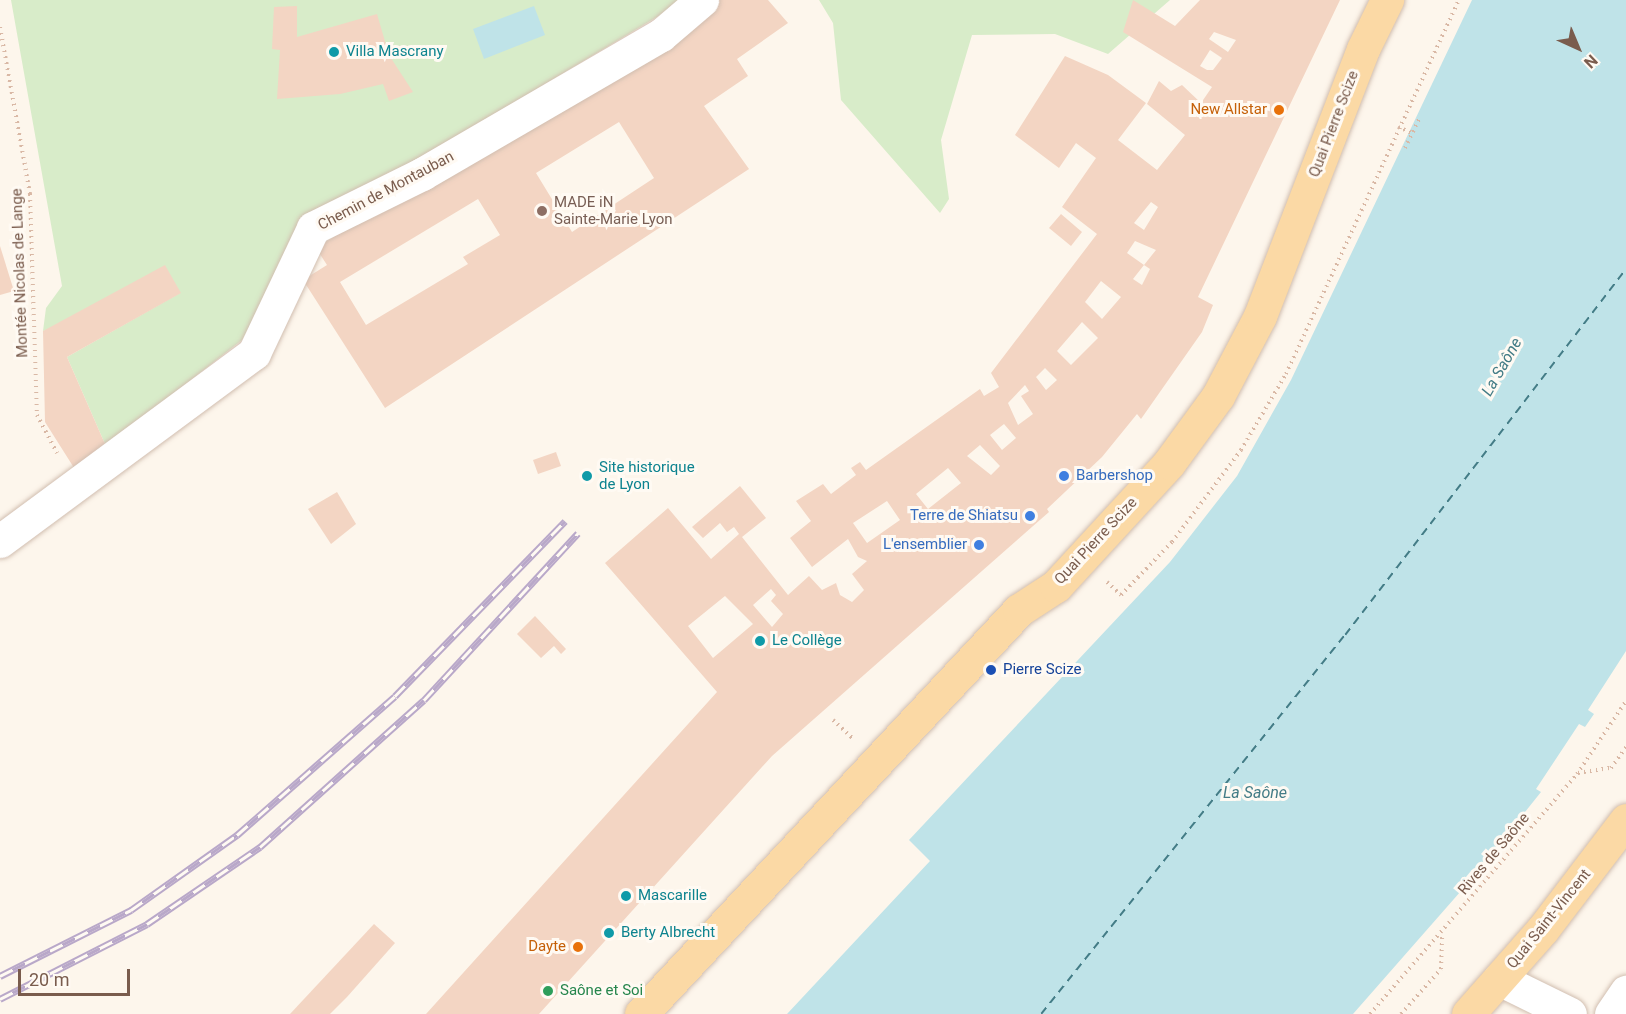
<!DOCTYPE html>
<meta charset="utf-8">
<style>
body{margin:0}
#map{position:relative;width:1626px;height:1014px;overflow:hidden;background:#fdf6ec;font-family:Roboto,sans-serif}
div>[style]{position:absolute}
.green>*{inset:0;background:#d8ecc9}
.water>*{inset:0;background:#bfe3e8}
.ferry>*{height:1.5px;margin-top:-0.75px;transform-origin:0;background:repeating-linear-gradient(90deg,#437c86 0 8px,transparent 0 14px)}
.building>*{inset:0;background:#f3d5c3}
.path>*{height:4px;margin-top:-2px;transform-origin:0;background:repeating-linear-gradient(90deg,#d9b8a5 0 1.5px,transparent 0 6px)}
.roads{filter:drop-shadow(0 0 2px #d1beb0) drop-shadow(0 0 2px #d1beb0)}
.minor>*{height:33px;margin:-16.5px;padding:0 16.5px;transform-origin:16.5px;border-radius:16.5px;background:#fff}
.major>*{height:33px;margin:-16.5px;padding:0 16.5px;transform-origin:16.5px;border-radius:16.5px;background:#fbd9a5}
.rail>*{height:7px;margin-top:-3.5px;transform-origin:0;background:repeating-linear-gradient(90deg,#fffaf3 0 14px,#b9a8c9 0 28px);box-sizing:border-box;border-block:2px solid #b9a8c9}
.dots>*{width:16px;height:16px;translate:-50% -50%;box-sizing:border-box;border:3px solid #fffaf3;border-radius:50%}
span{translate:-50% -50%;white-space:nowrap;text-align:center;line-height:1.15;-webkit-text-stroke:6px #fffaf3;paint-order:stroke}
.culture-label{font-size:15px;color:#0d838f}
.left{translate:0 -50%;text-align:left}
.food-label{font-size:15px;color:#c56008}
.right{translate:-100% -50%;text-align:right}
.street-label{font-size:15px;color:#7a5c4d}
.education-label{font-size:15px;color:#785e54}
.shop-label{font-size:15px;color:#366cbe}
.transit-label{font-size:15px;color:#164399}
.leisure-label{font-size:15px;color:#27864d}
.water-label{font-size:16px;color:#437c86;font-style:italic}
.north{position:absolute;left:1548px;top:18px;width:60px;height:60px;-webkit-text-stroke:4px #fffaf3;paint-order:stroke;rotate:136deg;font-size:16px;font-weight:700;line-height:24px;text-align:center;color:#7a5c4d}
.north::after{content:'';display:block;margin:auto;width:21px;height:27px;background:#7a5c4d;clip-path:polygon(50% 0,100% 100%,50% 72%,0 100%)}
.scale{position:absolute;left:18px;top:969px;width:112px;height:27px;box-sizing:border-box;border:3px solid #7a5c4d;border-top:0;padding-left:8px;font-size:18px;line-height:21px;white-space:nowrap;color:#7a5c4d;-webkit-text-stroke:4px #fffaf3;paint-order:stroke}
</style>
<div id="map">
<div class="green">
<div style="clip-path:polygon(11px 0,685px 0,395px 174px,316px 213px,247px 336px,137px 422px,108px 451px,67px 357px,180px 293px,43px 331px,46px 308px,62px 286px)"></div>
<div style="clip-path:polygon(819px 0,1170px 0,1108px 54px,1055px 34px,972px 35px,941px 140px,949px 199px,940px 213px,841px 100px,833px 23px)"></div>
</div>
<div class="water">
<div style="clip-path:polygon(1472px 0,1626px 0,1626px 651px,1588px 710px,1594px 714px,1585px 727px,1579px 724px,1536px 789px,1541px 792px,1468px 883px,1353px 1014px,787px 1014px,930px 861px,909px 840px,1170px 562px,1237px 476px,1291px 380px)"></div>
<div style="clip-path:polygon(534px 6px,545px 35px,484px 59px,473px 29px)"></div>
</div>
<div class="ferry">
<div style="left:1041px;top:1014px;width:486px;rotate:-51.3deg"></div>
<div style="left:1345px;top:635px;width:461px;rotate:-52.5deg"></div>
</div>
<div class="building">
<div style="clip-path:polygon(evenodd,713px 0,768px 0,788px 23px,737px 59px,748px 76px,704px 106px,749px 169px,385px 408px,303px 280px,327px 265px,316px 248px,713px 0,619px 122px,654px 178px,572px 232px,536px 173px,619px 122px,713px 0,478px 199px,500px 235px,463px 257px,468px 264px,366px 325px,340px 282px,478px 199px)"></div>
<div style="clip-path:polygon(evenodd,1133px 0,1175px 26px,1200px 0,1340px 0,1198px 297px,1213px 305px,1202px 332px,1141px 419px,1137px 414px,1102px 457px,1047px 509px,1049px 512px,772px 756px,539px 1014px,426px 1014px,717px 692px,605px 563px,668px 508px,711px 559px,739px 534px,734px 527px,727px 532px,720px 523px,703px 538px,692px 527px,740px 486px,766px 518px,742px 537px,788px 595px,809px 576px,822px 590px,836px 583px,840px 595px,852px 602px,864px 590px,852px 574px,867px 561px,858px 557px,848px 539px,812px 567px,790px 538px,811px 521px,796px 501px,823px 484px,831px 494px,856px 475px,851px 468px,860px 462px,866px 470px,980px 389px,984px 396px,999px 387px,991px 373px,1097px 234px,1062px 207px,1096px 158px,1076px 143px,1059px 168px,1015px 135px,1065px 56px,1108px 75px,1146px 103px,1118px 140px,1157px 170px,1185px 135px,1147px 104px,1159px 81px,1171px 91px,1182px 85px,1201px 103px,1212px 87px,1123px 32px,1133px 0,1214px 32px,1236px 40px,1228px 52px,1209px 39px,1214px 32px,1133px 0,1210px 50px,1222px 58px,1213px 70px,1207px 70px,1200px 66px,1210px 50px,1133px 0,1151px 202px,1158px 207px,1144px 230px,1134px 223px,1151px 202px,1133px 0,1135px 241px,1156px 250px,1144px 265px,1150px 269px,1142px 285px,1133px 279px,1144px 265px,1127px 253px,1135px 241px,1133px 0,1101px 281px,1121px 297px,1102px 319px,1085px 302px,1101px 281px,1133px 0,1082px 322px,1098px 338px,1071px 365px,1057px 351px,1082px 322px,1133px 0,1045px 368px,1057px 380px,1046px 390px,1036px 377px,1045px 368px,1133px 0,1025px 385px,1029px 391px,1021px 396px,1033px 414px,1018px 425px,1008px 403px,1025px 385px,1133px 0,1004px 424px,1016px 438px,1002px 450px,990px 435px,1004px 424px,1133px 0,980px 445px,1000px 466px,991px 475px,967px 456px,980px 445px,1133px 0,948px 468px,961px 483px,928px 509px,916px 494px,948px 468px,1133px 0,887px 501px,900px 520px,867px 543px,853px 523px,887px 501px,1133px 0,771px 589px,776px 595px,771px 601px,783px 614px,772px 627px,753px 605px,771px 589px,1133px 0,725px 596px,753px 624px,713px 658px,688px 626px,725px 596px)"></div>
<div style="clip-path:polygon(297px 6px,297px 37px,377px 14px,389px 55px,413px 92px,389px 101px,383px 84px,340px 94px,277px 99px,280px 50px,272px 49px,274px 7px)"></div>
<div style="clip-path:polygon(1061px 214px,1082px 232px,1071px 246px,1049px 228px)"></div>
<div style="clip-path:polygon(0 246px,14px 291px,0 295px)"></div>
<div style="clip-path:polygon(165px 265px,181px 293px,67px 357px,108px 451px,76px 471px,45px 422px,43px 331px)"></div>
<div style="clip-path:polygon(556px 452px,561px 466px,538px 474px,533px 460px)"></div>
<div style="clip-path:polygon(337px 492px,356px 524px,331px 544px,308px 509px)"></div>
<div style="clip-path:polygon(535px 616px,566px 649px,561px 654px,554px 646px,541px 658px,517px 634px)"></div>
<div style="clip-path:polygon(374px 924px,395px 943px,347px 997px,330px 1014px,290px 1014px)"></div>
</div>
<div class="path">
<div style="left:0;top:27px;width:170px;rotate:79.8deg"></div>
<div style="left:30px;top:194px;width:221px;rotate:88.2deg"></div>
<div style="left:37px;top:415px;width:43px;rotate:62.2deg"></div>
<div style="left:1398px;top:127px;width:15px;rotate:23deg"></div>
<div style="left:1405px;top:148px;width:32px;rotate:-64deg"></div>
<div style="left:1107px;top:582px;width:19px;rotate:43deg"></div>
<div style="left:1121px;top:595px;width:74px;rotate:-46.1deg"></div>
<div style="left:1172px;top:542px;width:115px;rotate:-53.1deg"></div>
<div style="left:1241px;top:450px;width:88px;rotate:-59.4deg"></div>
<div style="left:1286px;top:374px;width:412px;rotate:-65.2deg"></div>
<div style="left:833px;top:720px;width:26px;rotate:43deg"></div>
<div style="left:1578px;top:773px;width:33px;rotate:-9deg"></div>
<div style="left:1611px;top:768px;width:26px;rotate:-54deg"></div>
<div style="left:1370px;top:1014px;width:317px;rotate:-49.2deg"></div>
<div style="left:1577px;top:774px;width:88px;rotate:-56.1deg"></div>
<div style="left:1401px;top:1014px;width:60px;rotate:-48.4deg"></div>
<div style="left:1441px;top:969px;width:34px;rotate:-88deg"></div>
</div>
<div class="roads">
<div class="minor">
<div style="left:0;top:541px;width:316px;rotate:-36.5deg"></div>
<div style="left:254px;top:353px;width:138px;rotate:-64.7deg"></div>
<div style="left:313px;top:228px;width:122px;rotate:-26.4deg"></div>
<div style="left:422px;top:174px;width:276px;rotate:-30.2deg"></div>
<div style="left:661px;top:35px;width:54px;rotate:-40.5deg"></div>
<div style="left:1499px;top:979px;width:79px;rotate:26.2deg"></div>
<div style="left:1611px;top:1014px;width:27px;rotate:-56deg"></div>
</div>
<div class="major">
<div style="left:641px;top:1014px;width:553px;rotate:-46.9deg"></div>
<div style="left:1019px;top:610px;width:44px;rotate:-33deg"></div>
<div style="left:1056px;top:586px;width:167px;rotate:-47.4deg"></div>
<div style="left:1169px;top:463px;width:83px;rotate:-53.8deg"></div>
<div style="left:1218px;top:396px;width:90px;rotate:-62.3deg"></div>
<div style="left:1260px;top:316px;width:286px;rotate:-68.9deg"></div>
<div style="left:1363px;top:49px;width:55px;rotate:-63.9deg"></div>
<div style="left:1468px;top:1014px;width:113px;rotate:-48.6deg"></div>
<div style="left:1543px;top:929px;width:137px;rotate:-52.7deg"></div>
</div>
</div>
<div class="rail">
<div style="left:0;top:976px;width:147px;rotate:-26.7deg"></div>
<div style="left:131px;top:910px;width:130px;rotate:-35.3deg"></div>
<div style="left:237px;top:835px;width:210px;rotate:-41.3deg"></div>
<div style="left:395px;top:696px;width:244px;rotate:-45.8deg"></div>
<div style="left:0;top:999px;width:165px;rotate:-27deg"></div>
<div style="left:147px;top:924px;width:137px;rotate:-34.3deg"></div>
<div style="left:260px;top:847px;width:220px;rotate:-41.9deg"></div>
<div style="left:424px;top:700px;width:227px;rotate:-47.3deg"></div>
</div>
<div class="dots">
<div style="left:334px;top:52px;background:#0f9aa8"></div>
<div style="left:1279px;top:110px;background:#e8710a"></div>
<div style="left:542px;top:211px;background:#8d6e63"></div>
<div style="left:587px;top:476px;background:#0f9aa8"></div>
<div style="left:1064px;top:476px;background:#3f7fe0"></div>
<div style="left:1030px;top:516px;background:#3f7fe0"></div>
<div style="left:979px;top:545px;background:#3f7fe0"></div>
<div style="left:760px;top:641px;background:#0f9aa8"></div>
<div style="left:991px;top:670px;background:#1a4fb4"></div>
<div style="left:626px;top:896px;background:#0f9aa8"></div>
<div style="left:609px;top:933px;background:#0f9aa8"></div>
<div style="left:578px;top:947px;background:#e8710a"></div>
<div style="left:548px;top:991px;background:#2e9e5b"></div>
</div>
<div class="culture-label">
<span class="left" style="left:346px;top:52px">Villa Mascrany</span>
<span class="left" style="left:599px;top:476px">Site historique<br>de Lyon</span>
<span class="left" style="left:772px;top:641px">Le Collège</span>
<span class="left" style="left:638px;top:896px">Mascarille</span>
<span class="left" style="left:621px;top:933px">Berty Albrecht</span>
</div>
<div class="food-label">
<span class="right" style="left:1267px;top:110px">New Allstar</span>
<span class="right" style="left:566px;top:947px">Dayte</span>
</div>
<div class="street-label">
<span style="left:1334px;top:124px;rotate:-69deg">Quai Pierre Scize</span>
<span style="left:386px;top:191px;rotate:-28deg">Chemin de Montauban</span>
<span style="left:20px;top:273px;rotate:-92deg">Montée Nicolas de Lange</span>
<span style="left:1096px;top:541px;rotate:-47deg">Quai Pierre Scize</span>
<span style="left:1494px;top:854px;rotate:-50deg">Rives de Saône</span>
<span style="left:1549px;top:919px;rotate:-51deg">Quai Saint-Vincent</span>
</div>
<div class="education-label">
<span class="left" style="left:554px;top:211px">MADE iN<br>Sainte-Marie Lyon</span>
</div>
<div class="shop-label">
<span class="left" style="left:1076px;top:476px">Barbershop</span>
<span class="right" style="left:1018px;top:516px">Terre de Shiatsu</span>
<span class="right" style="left:967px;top:545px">L'ensemblier</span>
</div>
<div class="transit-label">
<span class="left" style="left:1003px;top:670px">Pierre Scize</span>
</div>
<div class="leisure-label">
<span class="left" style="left:560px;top:991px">Saône et Soi</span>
</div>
<div class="water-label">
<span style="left:1502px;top:367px;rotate:-60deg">La Saône</span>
<span style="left:1255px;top:793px">La Saône</span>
</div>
<div class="north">N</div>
<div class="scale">20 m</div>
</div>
